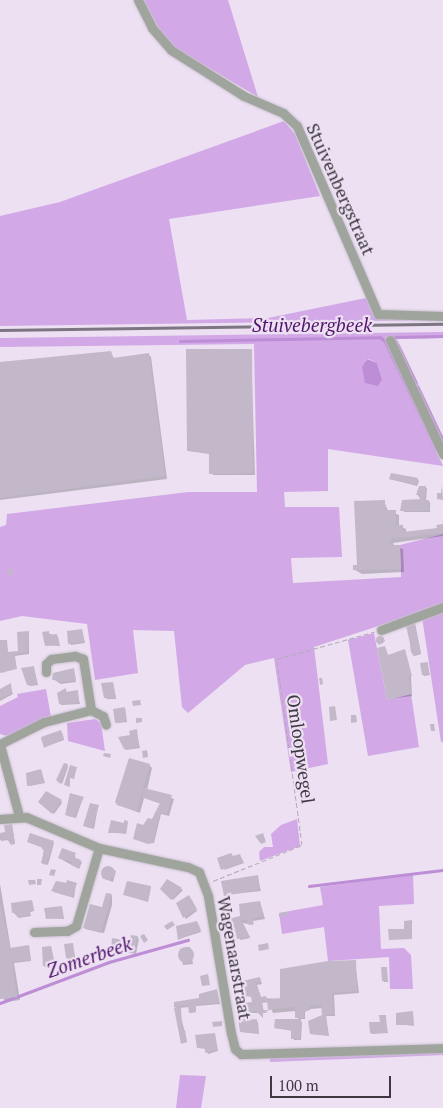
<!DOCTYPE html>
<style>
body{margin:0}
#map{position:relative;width:443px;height:1108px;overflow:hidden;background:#ece0f2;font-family:"PT Serif",serif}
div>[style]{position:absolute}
.green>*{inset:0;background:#d2a8e7}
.water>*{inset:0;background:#bd8dd6}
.shadow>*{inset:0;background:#0003}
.stream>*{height:2.5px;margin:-1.25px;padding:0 1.25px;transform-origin:1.25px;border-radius:1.25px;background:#bd8dd6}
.building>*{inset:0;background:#c3b8c9}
.round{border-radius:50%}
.path>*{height:1px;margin-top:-0.5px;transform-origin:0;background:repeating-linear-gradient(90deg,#b3aab8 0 5px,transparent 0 7.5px)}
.roads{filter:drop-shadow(0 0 1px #c9bfcf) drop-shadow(0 0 1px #c9bfcf)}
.minor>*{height:9px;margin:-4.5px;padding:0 4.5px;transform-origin:4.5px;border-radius:4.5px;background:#9fa59d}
.rail>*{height:2.5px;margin:-1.25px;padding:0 1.25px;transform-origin:1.25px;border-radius:1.25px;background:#7d7682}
span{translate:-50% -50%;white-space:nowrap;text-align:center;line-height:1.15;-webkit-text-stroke:4.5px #ece0f2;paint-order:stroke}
.street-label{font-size:18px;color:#3e3941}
.water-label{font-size:19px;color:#53166d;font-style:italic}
.scale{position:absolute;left:270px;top:1076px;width:121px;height:22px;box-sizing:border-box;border:2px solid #3e3941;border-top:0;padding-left:6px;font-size:15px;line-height:18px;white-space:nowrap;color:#3e3941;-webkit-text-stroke:4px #ece0f2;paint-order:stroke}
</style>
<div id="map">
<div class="green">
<div style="clip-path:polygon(143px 0,228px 0,258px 97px,175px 48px,160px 31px)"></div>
<div style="clip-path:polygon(284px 121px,295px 134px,320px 196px,169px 219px,187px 320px,268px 318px,366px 298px,376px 317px,443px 320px,0 326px,0 216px,60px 202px)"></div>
<div style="clip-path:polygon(evenodd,443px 332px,443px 338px,397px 339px,443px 437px,443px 446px,386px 339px,443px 466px,328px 449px,328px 491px,284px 492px,285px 507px,339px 507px,342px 557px,291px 558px,293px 583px,401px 577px,400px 545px,443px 534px,443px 605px,314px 647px,328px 764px,291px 772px,274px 658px,245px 665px,188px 713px,182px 707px,174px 631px,133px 630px,138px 673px,95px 680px,87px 624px,22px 616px,0 621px,0 527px,6px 525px,7px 514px,188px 492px,257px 492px,254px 344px,0 347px,0 338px,443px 332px,369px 359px,377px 363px,382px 379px,365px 360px,369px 359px)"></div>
<div style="clip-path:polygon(443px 609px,443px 742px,441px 742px,422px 617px)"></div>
<div style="clip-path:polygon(374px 633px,387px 700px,411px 694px,419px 747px,368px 756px,348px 640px)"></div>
<div style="clip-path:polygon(46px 689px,51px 717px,7px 736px,0 734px,0 706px,18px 697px,17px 694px)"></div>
<div style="clip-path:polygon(95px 719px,101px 723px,105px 751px,68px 741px,67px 723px)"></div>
<div style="clip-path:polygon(297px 819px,300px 846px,260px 861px,259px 852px,264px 847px,273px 847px,271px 834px,281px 825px)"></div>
<div style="clip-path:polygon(413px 875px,414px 904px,379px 906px,381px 949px,404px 948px,411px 955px,413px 989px,390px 989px,389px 957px,328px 961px,324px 927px,282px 934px,279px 913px,323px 905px,320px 887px)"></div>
<div style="clip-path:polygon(443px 1051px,443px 1055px,270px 1062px,270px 1058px)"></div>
<div style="clip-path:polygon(180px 1075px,206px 1076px,201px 1108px,176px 1108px)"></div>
</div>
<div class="water">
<div style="clip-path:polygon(367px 359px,377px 363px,382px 379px,378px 386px,365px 383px,362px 367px)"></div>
</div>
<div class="shadow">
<div style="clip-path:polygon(251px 350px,255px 475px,213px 475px,210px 454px,188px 451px)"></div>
<div style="clip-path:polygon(111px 352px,114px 359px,148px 354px,151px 357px,167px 479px,0 500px,0 365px)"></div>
<div style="clip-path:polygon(390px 479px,417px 479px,419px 481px,417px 486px)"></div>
<div style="clip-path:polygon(420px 487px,427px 488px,426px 501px,430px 502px,430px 512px,403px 512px,421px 500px,417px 494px)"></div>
<div style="clip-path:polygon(384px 501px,388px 511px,399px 515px,399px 526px,406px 529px,406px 533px,438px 529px,443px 525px,443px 536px,393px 543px,394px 546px,403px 549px,404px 572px,362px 574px,355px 570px,358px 568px)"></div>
<div style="clip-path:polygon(415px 625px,421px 654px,415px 656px,411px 652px,408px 626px)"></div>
<div style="clip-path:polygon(82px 630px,85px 643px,71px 645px,70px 644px)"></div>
<div style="clip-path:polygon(29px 632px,29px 654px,15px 656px,16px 665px,3px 673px,0 655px,6px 641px,8px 653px,19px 652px)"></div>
<div style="clip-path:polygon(48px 633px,58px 637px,60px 646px,46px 645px)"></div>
<div style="clip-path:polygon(383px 637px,385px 641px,379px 645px,377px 639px)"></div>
<div style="clip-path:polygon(385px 648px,388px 656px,411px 676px,412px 696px,388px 699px)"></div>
<div style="clip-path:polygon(427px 663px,430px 675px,424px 676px,423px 674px)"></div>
<div style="clip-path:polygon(34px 668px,38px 685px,30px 686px,28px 684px)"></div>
<div style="clip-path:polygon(73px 669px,76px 682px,61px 684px,53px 679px)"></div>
<div style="clip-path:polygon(113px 683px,116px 699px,107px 699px,105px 697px)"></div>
<div style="clip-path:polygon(10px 685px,13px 694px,0 701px,0 690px)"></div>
<div style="clip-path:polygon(66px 690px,67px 693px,77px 691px,80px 704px,61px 705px,58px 693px)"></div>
<div style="clip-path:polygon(125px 708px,127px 722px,117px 723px,116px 722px)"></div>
<div style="clip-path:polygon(136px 731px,140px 748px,126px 750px,125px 748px)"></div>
<div style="clip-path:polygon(62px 733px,64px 740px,45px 747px,41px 739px)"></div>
<div style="clip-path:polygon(67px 765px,68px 767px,62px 784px,57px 780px)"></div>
<div style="clip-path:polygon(149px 765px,152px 768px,147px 790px,174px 799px,169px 816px,161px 814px,154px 843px,134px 839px,144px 826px,153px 821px,155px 812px,158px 813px,161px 804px,144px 798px,140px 813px,118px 805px)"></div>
<div style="clip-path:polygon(41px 770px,45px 783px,30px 786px,28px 785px)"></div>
<div style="clip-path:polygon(83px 798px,76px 818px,68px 816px,66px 814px)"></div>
<div style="clip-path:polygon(40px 801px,61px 801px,62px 803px,54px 814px)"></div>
<div style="clip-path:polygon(98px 807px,94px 829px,86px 827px,85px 826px)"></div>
<div style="clip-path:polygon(128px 822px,126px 834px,109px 832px,125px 825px)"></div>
<div style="clip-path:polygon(12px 825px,15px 844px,9px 840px,1px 841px,0 834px,6px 833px)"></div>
<div style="clip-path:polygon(28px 842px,54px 843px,48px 865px,42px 863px,44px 848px)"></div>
<div style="clip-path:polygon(75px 854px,75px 859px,82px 862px,79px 869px,59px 858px)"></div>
<div style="clip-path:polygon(233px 857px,241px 857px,244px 863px,224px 870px)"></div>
<div style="clip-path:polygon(105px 867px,116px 871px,113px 882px,102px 878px)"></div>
<div style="clip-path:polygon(257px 876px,261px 891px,225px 895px)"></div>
<div style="clip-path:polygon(167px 881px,183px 890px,173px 900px,162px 889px)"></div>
<div style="clip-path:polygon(57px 882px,76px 884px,74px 898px,54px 892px)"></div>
<div style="clip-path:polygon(0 884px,11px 950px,28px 946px,31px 961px,14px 963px,20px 1000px,5px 1002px,0 991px)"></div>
<div style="clip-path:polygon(151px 887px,148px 902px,125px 895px)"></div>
<div style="clip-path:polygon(107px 894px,112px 896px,112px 905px,104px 933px,85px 929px,103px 909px)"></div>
<div style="clip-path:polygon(190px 898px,197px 911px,186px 919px,178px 904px)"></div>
<div style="clip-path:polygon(32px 901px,34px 911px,30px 912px,31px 916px,19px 918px,13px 912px)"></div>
<div style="clip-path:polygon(260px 902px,265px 919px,252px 921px,253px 925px,243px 923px,250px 938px,240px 940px,237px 931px,223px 931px,221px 918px,242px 920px,240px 905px)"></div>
<div style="clip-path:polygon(61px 907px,64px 919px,47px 918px)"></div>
<div style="clip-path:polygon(411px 922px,412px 939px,390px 939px,405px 930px)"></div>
<div style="clip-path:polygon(198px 924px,201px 932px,179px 939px)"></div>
<div style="clip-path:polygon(137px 937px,139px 939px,136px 954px,113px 950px)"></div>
<div style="clip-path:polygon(72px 944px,75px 958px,68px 959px,67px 958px)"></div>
<div style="clip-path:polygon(51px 947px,55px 966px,45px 967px,44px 966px)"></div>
<div style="clip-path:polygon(190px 947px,193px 964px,183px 965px,180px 949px)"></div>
<div style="clip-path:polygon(355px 961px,359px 993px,334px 995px,335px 1016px,326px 1016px,329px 1036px,311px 1034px,323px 1016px,322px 1008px,311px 1009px,305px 1012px,305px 1019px,299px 1019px,302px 1022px,301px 1040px,294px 1040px,293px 1031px,275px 1028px,299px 1021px,296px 1011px,273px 1013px,268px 1002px,262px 1003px,264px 1012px,269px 1013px,246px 1013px,247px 1021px,258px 1022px,259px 1034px,241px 1032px,237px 1006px,253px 1003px,252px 997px,245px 996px,243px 982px,260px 979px,262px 984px,257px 985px,261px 998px,282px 999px)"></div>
<div style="clip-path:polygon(387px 968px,388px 982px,384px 982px,383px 980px)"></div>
<div style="clip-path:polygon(217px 990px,220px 1004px,196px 1006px,196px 1012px,190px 1013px,189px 1007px,179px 1008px,187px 1042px,182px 1043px,175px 1006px,201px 1000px)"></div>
<div style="clip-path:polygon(413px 1012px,414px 1026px,398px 1024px)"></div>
<div style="clip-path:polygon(385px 1016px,388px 1033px,372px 1034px,371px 1033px)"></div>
<div style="clip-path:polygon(215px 1034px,218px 1051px,208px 1054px,206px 1049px,198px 1048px)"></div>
</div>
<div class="stream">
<div style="left:393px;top:337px;width:50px;rotate:-1.1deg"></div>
<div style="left:180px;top:341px;width:200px;rotate:-1.1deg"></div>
<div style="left:380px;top:337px;width:6px;rotate:39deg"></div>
<div style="left:385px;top:341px;width:119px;rotate:64.5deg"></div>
<div style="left:398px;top:345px;width:41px;rotate:64.1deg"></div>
<div style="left:418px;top:387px;width:59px;rotate:64.7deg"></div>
<div style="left:309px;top:886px;width:135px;rotate:-6.8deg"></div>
<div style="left:0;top:1003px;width:116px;rotate:-20.6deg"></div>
<div style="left:109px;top:962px;width:82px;rotate:-15.6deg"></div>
</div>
<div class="building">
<div style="clip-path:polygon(186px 349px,252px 349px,253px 473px,209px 474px,209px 452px,187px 451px)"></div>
<div style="clip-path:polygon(111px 351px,113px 358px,149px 353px,165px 476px,0 498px,0 362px)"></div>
<div style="clip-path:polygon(391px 473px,418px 478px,416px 485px,389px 479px)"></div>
<div style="clip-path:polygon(419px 486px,426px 486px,425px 500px,429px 500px,429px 511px,400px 511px,402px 500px,420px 499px,420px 495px,416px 495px)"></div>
<div style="clip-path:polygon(442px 486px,443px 500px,437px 499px,437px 493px,441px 493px)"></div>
<div style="clip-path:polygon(385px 500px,385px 510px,396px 510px,396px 525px,403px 525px,403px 532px,437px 528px,436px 525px,443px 524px,443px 533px,390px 539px,391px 545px,400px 545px,401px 569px,353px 570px,353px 565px,357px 565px,354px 501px)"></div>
<div style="clip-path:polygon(12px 568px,13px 574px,8px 576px,7px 570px)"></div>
<div style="clip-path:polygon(415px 623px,421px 653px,413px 656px,406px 626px)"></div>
<div style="clip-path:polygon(82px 629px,84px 642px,68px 644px,67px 631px)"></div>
<div style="clip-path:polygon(29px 631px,28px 652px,14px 654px,17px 669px,0 673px,0 640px,7px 640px,8px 652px,18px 651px,17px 632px)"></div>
<div style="clip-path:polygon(49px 631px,49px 635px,57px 634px,59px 645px,45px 646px,42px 632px)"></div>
<div class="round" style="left:376px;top:636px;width:8px;height:8px"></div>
<div style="clip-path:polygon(385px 646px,388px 655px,405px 649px,412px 676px,408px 676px,411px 694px,387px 700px,377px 648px)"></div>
<div style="clip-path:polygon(428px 662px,429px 674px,422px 675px,420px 663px)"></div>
<div style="clip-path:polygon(34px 666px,37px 684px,27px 685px,21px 668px)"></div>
<div style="clip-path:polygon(74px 668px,76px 680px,58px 683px,58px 680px,52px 680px,53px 673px)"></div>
<div style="clip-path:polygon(319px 678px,322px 678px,323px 684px,320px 685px)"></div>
<div style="clip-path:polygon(113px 682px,116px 698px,104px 698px,101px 683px)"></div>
<div style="clip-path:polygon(11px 683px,12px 692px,0 699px,0 689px)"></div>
<div style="clip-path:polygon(66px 688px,66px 692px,78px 690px,79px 703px,59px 704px,57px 693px)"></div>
<div style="clip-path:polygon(140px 700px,141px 705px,133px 706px,132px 701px)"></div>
<div style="clip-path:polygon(335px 706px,337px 720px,330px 721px,329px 707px)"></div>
<div style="clip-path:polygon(125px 707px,126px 721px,115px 723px,113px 709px)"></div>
<div style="clip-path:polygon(351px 715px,356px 715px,357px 722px,351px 723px)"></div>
<div style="clip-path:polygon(136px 718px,142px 718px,142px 722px,136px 723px)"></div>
<div style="clip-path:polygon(430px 724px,434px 724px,435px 731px,431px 731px)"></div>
<div style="clip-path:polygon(137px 729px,139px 747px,124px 749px,118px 737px,130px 735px,129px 731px)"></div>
<div style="clip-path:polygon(61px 730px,64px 738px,44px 748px,41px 737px)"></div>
<div style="clip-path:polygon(147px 750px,148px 757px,143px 758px,142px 751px)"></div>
<div style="clip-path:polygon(104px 753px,111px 754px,110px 758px,103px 756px)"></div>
<div style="clip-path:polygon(129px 758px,150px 764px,137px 811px,117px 805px,115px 802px)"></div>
<div style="clip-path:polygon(64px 763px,68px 764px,60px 784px,56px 780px)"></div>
<div style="clip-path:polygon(70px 765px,77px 767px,74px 779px,70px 778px,70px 787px,64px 785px)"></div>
<div style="clip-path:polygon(41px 769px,44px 782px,27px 786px,26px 773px)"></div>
<div style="clip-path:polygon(144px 788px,172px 795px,167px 814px,160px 813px,153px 843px,148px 844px,133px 839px,137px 823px,143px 825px,148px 818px,152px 819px,160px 803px,142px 797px)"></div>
<div style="clip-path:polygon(46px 791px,62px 800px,52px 814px,38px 802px)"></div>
<div style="clip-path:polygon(70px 793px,84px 797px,74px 817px,65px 815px)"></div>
<div style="clip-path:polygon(90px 803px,99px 805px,92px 828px,83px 826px)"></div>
<div style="clip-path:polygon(111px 820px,124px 823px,124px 820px,128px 821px,125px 833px,108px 833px)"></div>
<div style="clip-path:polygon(12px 824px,15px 844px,11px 845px,7px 839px,0 840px,0 833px,5px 832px,4px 825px)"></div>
<div style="clip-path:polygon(30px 833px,54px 841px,46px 865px,41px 863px,44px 851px,41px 847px,27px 842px)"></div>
<div style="clip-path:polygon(263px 833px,266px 842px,261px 844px,255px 836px)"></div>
<div style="clip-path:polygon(62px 848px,76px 853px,74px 857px,81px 860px,78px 868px,71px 865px,72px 862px,58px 858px)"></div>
<div style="clip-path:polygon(231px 853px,233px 856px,240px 854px,243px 862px,221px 870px,217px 858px)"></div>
<div class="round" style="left:101px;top:866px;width:14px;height:14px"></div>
<div style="clip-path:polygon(51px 869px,56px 870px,54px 876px,49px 875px)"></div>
<div style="clip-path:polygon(258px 875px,260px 889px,224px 896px,221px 881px)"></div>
<div style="clip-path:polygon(37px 879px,42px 879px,41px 885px,37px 885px)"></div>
<div style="clip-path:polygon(167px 879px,182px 888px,171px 900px,160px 889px)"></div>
<div style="clip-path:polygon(28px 880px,35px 880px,36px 884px,29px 885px)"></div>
<div style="clip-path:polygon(67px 880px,77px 883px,72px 897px,51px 891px,56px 881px,66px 883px)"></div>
<div style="clip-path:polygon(127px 881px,151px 886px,147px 901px,123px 895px)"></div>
<div style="clip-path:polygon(106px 893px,112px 894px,101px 933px,83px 928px,90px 904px,102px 907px)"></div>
<div style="clip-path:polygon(189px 895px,197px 909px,183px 918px,176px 903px)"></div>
<div style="clip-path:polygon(32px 900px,34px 910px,29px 910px,30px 915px,17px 917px,16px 912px,12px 913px,11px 903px)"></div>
<div style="clip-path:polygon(260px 901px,263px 916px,252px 918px,254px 924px,249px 925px,247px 919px,241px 920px,250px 937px,237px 939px,235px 930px,222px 931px,220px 917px,231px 914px,232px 918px,240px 916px,239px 904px)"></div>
<div style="clip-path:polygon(0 903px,10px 948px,29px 945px,31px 960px,12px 962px,17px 997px,0 999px)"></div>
<div style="clip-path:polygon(62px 906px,64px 918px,46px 919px,44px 908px)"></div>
<div style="clip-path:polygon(288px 912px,288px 915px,279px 917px,279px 913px)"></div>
<div style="clip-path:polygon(412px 920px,412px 939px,389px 940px,388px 929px,404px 929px,404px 921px)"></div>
<div style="clip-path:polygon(172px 921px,175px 925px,167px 930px,164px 926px)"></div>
<div style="clip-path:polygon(197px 921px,201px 930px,178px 940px,176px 926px)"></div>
<div style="clip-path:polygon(144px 934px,148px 940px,144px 943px,140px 936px)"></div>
<div style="clip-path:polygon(131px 935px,138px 936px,134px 953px,111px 951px,112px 938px,130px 941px)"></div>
<div style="clip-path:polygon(73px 943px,75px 957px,66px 958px,64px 944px)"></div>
<div style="clip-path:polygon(268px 943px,269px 949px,259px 951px,258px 945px)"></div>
<div style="clip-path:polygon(51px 946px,55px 965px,43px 966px,42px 947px)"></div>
<div class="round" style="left:178px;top:947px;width:16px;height:16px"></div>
<div style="clip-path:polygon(356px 960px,357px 991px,332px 993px,334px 1015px,326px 1015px,328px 1035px,310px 1034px,308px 1021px,322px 1015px,321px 1005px,310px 1006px,310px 1010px,304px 1011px,304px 1018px,295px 1018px,295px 1007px,268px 1010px,267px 1001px,262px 1002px,263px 1010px,269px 1010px,263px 1013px,263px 1018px,256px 1011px,246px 1012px,246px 1020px,257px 1019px,258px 1033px,240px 1032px,236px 1004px,252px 1002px,251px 996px,244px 996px,242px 981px,260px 977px,261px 982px,256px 983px,261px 997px,266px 996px,267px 1000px,280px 998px,280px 969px,328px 961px)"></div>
<div style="clip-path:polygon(67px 964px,67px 971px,62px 972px,61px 965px)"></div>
<div style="clip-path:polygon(381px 967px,387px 967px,387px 981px,382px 981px)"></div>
<div style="clip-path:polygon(57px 971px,60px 975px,56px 979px,53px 976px)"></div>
<div style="clip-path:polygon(208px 974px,210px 985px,202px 986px,200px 976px)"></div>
<div style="clip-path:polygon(217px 989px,219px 1003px,196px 1004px,196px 1012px,189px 1013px,188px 1005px,174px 1007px,174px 1002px,199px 998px,199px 994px)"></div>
<div style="clip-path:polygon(181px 1007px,182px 1030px,185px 1030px,187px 1042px,181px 1044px,174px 1008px)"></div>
<div style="clip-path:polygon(413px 1011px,413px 1025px,396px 1025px,396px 1013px)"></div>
<div style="clip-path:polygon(379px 1015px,386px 1015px,387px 1033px,370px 1033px,369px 1022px,380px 1022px)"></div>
<div style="clip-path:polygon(275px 1019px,301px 1019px,300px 1039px,291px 1039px,291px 1030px,274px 1028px)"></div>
<div style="clip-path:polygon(222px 1021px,222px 1026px,213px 1027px,212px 1022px)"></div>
<div style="clip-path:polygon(215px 1033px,217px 1050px,205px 1053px,205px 1048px,197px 1048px,195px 1035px)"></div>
</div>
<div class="path">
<div style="left:213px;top:881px;width:96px;rotate:-22deg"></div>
<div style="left:302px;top:845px;width:188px;rotate:-97.7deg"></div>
<div style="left:277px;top:659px;width:101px;rotate:-15.6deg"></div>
</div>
<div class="roads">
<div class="minor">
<div style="left:138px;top:0;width:31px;rotate:63deg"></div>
<div style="left:152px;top:28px;width:29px;rotate:49deg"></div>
<div style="left:171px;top:50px;width:86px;rotate:32.2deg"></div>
<div style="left:244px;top:96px;width:43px;rotate:23.6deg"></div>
<div style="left:283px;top:113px;width:19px;rotate:43deg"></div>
<div style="left:297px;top:126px;width:205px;rotate:66.7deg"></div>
<div style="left:378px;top:314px;width:65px;rotate:1.8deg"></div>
<div style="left:390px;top:340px;width:126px;rotate:65.1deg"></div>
<div style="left:381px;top:630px;width:66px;rotate:-20.4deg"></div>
<div style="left:91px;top:710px;width:13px;rotate:27deg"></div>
<div style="left:103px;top:716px;width:9px;rotate:72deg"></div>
<div style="left:0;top:744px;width:49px;rotate:-26.6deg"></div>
<div style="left:44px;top:722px;width:49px;rotate:-14.3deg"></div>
<div style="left:91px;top:710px;width:52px;rotate:-98.9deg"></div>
<div style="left:83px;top:659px;width:9px;rotate:-159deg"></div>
<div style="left:75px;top:656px;width:24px;rotate:173deg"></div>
<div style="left:51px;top:659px;width:7px;rotate:135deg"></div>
<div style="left:46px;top:664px;width:8px;rotate:90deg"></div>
<div style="left:0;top:745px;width:73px;rotate:75deg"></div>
<div style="left:0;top:819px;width:26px;rotate:-4deg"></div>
<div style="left:26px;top:817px;width:79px;rotate:23deg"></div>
<div style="left:99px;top:848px;width:91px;rotate:12.1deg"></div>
<div style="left:188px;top:867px;width:12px;rotate:24deg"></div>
<div style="left:199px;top:872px;width:26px;rotate:69deg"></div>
<div style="left:208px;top:896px;width:139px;rotate:80.5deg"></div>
<div style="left:231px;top:1033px;width:16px;rotate:76deg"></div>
<div style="left:235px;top:1049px;width:8px;rotate:40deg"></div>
<div style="left:241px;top:1054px;width:202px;rotate:-1.7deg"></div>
<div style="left:34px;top:932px;width:33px;rotate:-2deg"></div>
<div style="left:67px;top:931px;width:10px;rotate:-29deg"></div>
<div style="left:76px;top:926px;width:81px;rotate:-73.6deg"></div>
</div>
</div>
<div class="rail">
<div style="left:0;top:330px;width:443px;rotate:-0.8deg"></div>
</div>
<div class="street-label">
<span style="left:341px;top:189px;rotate:66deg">Stuivenbergstraat</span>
<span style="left:301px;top:749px;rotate:82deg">Omloopwegel</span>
<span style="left:235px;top:958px;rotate:80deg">Wagenaarstraat</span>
</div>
<div class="water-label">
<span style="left:312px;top:325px">Stuivebergbeek</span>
<span style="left:89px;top:957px;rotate:-19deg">Zomerbeek</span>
</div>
<div class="scale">100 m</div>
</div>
